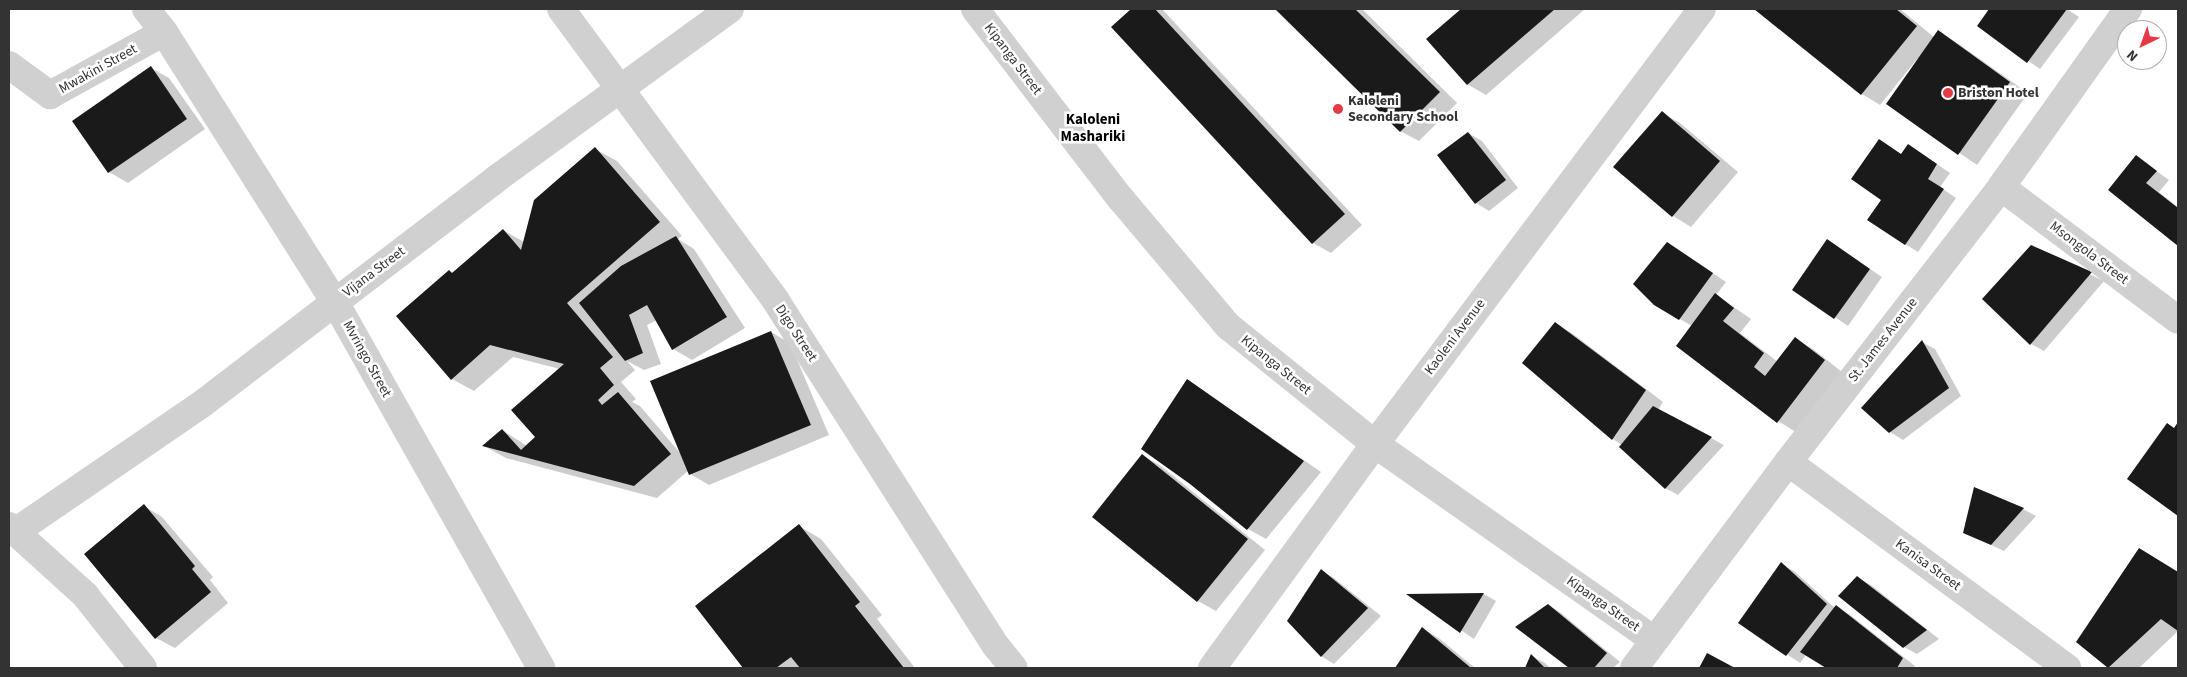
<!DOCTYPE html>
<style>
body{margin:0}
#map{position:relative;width:2187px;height:677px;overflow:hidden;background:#fff;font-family:"Source Sans 3",sans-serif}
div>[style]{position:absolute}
.shadow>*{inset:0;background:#0003}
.building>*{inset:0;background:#1a1a1a}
.street>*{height:28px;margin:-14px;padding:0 14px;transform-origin:14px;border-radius:14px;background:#d0d0d0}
.dots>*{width:14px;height:14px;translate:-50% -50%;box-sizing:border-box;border:2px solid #fff;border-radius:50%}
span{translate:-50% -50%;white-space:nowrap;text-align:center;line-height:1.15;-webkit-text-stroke:5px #fff;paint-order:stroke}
.street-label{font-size:14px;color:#333}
.poi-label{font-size:14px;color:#333;font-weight:700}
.left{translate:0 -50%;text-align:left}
.neighbourhood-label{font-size:15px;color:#000;font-weight:700}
.frame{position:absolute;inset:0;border:10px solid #333;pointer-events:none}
.north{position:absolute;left:2117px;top:20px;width:50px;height:50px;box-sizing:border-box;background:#fff;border:1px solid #adadad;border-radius:50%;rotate:222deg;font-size:14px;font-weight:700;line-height:20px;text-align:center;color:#333}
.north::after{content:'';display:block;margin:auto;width:18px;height:22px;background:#e63946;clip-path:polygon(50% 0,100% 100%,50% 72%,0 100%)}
</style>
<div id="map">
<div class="shadow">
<div style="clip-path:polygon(1133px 9px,1162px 9px,1362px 225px,1331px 253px,1313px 243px,1113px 27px)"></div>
<div style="clip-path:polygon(1277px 9px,1362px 9px,1457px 103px,1419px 141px,1400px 131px)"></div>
<div style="clip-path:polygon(1463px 9px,1585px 9px,1486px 95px,1467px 84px,1428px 40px)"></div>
<div style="clip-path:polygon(1757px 9px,1900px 9px,1935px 38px,1939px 32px,1957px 43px,2028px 93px,1977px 165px,1888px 104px,1919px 60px,1917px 59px,1880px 105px,1862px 94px)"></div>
<div style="clip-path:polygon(1991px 9px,2067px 9px,2079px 17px,2040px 69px,1978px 26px)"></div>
<div style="clip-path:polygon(151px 68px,169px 78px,205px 129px,128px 183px,109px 172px)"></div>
<div style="clip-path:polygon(1662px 113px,1680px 123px,1738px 172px,1691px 227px,1673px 216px,1615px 167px)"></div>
<div style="clip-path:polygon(1468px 133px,1482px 141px,1518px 188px,1489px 211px,1476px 203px)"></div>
<div style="clip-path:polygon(1909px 145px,1950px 173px,1940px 187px,1956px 198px,1918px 252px,1905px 244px,1882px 200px)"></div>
<div style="clip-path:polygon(595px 149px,617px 161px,682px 236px,678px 239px,694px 249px,745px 328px,692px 360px,673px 349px,657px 320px,647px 325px,661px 364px,644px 370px,627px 361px,635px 370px,621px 382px,636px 399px,632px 402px,640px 406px,681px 454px,771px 332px,790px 343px,829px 435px,709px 485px,690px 474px,689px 470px,657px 498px,506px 458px,484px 446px,502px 430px,527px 446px,537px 438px,560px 369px,513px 357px,474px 391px,452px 379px,449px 271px,453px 273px,503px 230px,524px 242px)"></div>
<div style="clip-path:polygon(2137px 157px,2169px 180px,2159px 192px,2178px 207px,2178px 244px,2110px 190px)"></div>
<div style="clip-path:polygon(1828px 241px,1882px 277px,1848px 326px,1793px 289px)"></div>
<div style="clip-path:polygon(2031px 247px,2104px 281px,2044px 351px,2031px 344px)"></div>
<div style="clip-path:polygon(1680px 251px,1726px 282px,1716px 295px,1751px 319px,1740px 333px,1778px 362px,1795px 339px,1813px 349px,1842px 372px,1796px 432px,1778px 421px,1677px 345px,1692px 326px,1654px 304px)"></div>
<div style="clip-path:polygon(1555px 323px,1573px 334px,1663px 402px,1658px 410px,1724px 445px,1678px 495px,1665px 488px,1622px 445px,1613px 439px,1524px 363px)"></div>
<div style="clip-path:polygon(1922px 342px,1935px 349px,1961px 396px,1903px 440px,1890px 432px)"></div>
<div style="clip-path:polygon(1188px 380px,1321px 472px,1266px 539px,1248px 529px,1191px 483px)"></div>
<div style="clip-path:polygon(2178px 425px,2178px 515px,2128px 479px)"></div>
<div style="clip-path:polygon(1142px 455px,1161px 466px,1265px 550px,1216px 611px,1198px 601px)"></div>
<div style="clip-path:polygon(144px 506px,162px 517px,213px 577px,210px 580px,228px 603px,175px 648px,156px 638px)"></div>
<div style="clip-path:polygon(2023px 509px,2036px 516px,2004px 551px,1964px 532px)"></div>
<div style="clip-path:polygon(799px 526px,821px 539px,882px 615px,877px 619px,915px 668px,744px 668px,696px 606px)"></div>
<div style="clip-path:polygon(2158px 560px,2178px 572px,2178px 631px,2139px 668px,2110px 668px,2077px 642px)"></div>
<div style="clip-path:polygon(1781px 564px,1794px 571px,1835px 608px,1849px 614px,1915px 666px,1914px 668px,1828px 668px,1806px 655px,1800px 663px,1740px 623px)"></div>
<div style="clip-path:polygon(1321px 571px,1334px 578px,1381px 616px,1334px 664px,1321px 656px)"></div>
<div style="clip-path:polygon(1858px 578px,1871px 585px,1939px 639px,1917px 654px,1904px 647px)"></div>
<div style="clip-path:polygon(1484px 594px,1496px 601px,1474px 639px,1409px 595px)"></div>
<div style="clip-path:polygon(1548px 605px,1561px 613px,1620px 662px,1613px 668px,1572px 668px,1517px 627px)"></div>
<div style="clip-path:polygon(1422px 628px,1440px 639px,1475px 668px,1396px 668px)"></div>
<div style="clip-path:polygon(1532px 656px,1545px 663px,1550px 668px,1527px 668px)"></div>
</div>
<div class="building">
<div style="clip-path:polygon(1131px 9px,1155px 9px,1345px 214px,1312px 244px,1111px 27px)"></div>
<div style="clip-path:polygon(1275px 9px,1355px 9px,1440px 92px,1400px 132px)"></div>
<div style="clip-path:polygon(1461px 9px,1555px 9px,1467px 85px,1426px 39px)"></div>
<div style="clip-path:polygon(1754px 9px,1896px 9px,1917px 26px,1861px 95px)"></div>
<div style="clip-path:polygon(1989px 9px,2067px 9px,2027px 63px,1977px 26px)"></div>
<div style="clip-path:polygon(1938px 30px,2010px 82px,1958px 155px,1886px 104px)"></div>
<div style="clip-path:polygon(151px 66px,187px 119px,108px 173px,72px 121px)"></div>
<div style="clip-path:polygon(1662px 111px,1720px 161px,1672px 217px,1613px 167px)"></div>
<div style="clip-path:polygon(1468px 132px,1506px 180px,1475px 204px,1437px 155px)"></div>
<div style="clip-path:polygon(1879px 139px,1901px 154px,1908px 144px,1937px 164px,1928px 179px,1944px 189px,1905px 245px,1867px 220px,1881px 200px,1851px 179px)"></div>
<div style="clip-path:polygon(595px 147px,660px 222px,567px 303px,613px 357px,600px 368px,614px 385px,598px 400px,602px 405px,618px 392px,671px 454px,634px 486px,482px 446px,502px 429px,521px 450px,535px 437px,511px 410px,564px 364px,490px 345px,451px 380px,396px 316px,449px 270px,452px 273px,503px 229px,521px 250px,534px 200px)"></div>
<div style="clip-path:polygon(2136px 155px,2157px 171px,2146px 183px,2178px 208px,2178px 246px,2108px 190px)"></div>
<div style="clip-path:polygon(676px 236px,727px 317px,672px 350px,647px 305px,629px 315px,643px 353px,625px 361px,579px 303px,621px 266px)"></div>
<div style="clip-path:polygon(1827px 239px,1870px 269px,1834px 319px,1792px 290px)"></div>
<div style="clip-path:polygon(1667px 242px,1713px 273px,1679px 320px,1654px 305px,1633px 284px)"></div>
<div style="clip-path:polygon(2031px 245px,2092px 272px,2030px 345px,1982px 299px)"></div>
<div style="clip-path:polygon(1715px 293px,1734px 308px,1723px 321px,1764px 353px,1754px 367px,1765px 376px,1795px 337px,1825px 360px,1777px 423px,1676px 346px)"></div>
<div style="clip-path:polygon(1555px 322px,1646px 390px,1612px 440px,1522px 363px)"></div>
<div style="clip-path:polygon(771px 331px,811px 425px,689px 475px,650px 381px)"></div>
<div style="clip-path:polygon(1922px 340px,1949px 388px,1889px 433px,1861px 408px)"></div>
<div style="clip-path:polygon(1187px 379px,1304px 461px,1247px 530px,1190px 484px,1141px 449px)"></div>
<div style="clip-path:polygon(1653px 406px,1712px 437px,1665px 489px,1619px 447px)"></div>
<div style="clip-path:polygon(2178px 422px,2178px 516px,2127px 479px,2167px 423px,2174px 428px)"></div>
<div style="clip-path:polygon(1142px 454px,1248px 539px,1197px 602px,1092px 517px)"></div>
<div style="clip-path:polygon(1974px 487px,2024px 508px,1991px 545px,1963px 533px)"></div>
<div style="clip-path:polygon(144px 504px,195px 566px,192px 569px,211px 592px,155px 639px,84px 554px)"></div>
<div style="clip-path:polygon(799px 524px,860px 602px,855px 606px,904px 668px,800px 668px,791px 657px,776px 668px,743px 668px,695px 606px)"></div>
<div style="clip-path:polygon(2139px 548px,2178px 572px,2178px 631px,2161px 619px,2108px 668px,2076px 642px)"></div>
<div style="clip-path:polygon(1781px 562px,1827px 604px,1786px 656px,1738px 623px)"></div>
<div style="clip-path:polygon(1321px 569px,1368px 608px,1321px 657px,1287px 621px)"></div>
<div style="clip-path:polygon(1857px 576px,1927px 630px,1903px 648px,1838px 596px)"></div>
<div style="clip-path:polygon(1484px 593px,1460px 633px,1406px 594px)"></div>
<div style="clip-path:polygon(1548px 604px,1607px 653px,1594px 668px,1569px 668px,1515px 627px)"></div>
<div style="clip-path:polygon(1836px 605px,1903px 658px,1897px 668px,1826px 668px,1800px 652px)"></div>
<div style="clip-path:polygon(1422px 627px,1471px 668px,1395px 668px)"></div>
<div style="clip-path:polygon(1707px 653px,1735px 668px,1699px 668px)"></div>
<div style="clip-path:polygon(1531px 654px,1545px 668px,1525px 668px)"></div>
</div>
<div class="street">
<div style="left:146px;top:9px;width:29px;rotate:52deg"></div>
<div style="left:164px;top:32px;width:320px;rotate:57.7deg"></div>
<div style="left:335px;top:302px;width:420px;rotate:60.6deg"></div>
<div style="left:561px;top:9px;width:363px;rotate:53.6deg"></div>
<div style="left:776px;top:301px;width:409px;rotate:57.5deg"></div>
<div style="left:996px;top:646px;width:28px;rotate:51deg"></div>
<div style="left:975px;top:9px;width:240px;rotate:52.5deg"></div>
<div style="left:1121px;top:199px;width:166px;rotate:49.9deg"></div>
<div style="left:1228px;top:326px;width:189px;rotate:38.8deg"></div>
<div style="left:1375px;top:444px;width:341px;rotate:35.1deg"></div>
<div style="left:9px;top:65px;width:51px;rotate:36.2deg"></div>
<div style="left:50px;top:95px;width:130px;rotate:-28.9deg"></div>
<div style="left:2001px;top:187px;width:221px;rotate:36.9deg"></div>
<div style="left:1788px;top:462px;width:347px;rotate:36.4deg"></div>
<div style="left:9px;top:526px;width:103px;rotate:42.2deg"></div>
<div style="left:85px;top:595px;width:93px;rotate:51.5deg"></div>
<div style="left:15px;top:532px;width:227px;rotate:-34.4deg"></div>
<div style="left:202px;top:404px;width:370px;rotate:-37.4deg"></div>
<div style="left:496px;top:179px;width:289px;rotate:-36deg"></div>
<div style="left:1212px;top:668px;width:277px;rotate:-54deg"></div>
<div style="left:1375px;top:444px;width:544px;rotate:-53.07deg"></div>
<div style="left:1634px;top:668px;width:257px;rotate:-53.2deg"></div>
<div style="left:1788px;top:462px;width:348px;rotate:-52.2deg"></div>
<div style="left:2001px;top:187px;width:219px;rotate:-54.5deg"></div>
</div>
<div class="dots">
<div style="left:1948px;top:93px;background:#e63946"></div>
<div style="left:1338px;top:109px;background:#e63946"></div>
</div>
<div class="street-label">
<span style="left:1013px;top:59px;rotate:53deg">Kipanga Street</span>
<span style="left:98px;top:69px;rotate:-29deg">Mwakini Street</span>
<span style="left:2089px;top:253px;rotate:37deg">Msongola Street</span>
<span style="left:374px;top:272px;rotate:-37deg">Vijana Street</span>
<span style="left:796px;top:333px;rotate:57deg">Digo Street</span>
<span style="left:1455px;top:337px;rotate:-53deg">Kaoleni Avenue</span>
<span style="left:1883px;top:340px;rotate:-52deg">St. James Avenue</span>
<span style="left:367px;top:359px;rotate:61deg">Mvringo Street</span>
<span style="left:1276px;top:365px;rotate:39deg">Kipanga Street</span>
<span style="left:1928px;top:565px;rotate:36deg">Kanisa Street</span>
<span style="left:1603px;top:604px;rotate:35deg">Kipanga Street</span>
</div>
<div class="poi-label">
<span class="left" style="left:1958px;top:93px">Briston Hotel</span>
<span class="left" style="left:1348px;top:109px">Kaloleni<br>Secondary School</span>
</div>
<div class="neighbourhood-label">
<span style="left:1093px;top:128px">Kaloleni<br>Mashariki</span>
</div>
<div class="frame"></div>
<div class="north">N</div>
</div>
